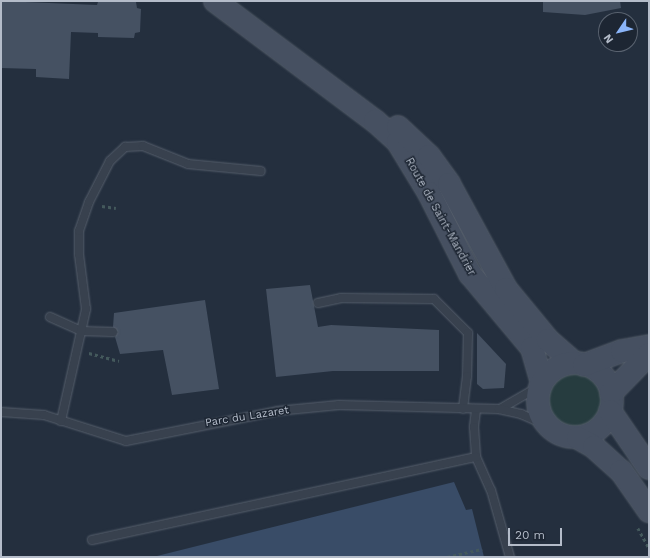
<!DOCTYPE html>
<style>
body{margin:0}
#map{position:relative;width:650px;height:558px;overflow:hidden;background:#242f3e;font-family:"Work Sans",sans-serif}
div>[style]{position:absolute}
.green>*{inset:0;background:#263c3f}
.water>*{inset:0;background:#394c67}
.building>*{inset:0;background:#455162}
.path>*{height:2.5px;margin-top:-1.25px;transform-origin:0;background:repeating-linear-gradient(90deg,#44595c 0 3px,transparent 0 6px)}
.roads{filter:drop-shadow(0 0 1px #565f6c) drop-shadow(0 0 1px #565f6c)}
.lane>*{height:8px;margin:-4px;padding:0 4px;transform-origin:4px;border-radius:4px;background:#38414e}
.secondary>*{height:22px;margin:-11px;padding:0 11px;transform-origin:11px;border-radius:11px;background:#465061}
.secondary>.ring{margin:-11px;padding:0;box-sizing:content-box;background:none;border:22px solid #465061;border-radius:50%}
span{translate:-50% -50%;white-space:nowrap;text-align:center;line-height:1.15;-webkit-text-stroke:3px #1d2633;paint-order:stroke}
.street-label{font-size:11px;color:#b4bcc9}
.frame{position:absolute;inset:0;border:2px solid #b4bcc9;pointer-events:none}
.north{position:absolute;left:598px;top:12px;width:40px;height:40px;box-sizing:border-box;background:#1d2633;border:1px solid #59626f;border-radius:50%;rotate:235deg;font-size:11px;font-weight:700;line-height:16px;text-align:center;color:#b4bcc9}
.north::after{content:'';display:block;margin:auto;width:14px;height:18px;background:#8ab4f8;clip-path:polygon(50% 0,100% 100%,50% 72%,0 100%)}
.scale{position:absolute;left:508px;top:528px;width:54px;height:18px;box-sizing:border-box;border:2px solid #b4bcc9;border-top:0;padding-left:5px;font-size:12px;line-height:14px;white-space:nowrap;color:#b4bcc9;-webkit-text-stroke:3px #1d2633;paint-order:stroke}
</style>
<div id="map">
<div class="green">
<div style="clip-path:polygon(563px 365px,593px 368px,607px 383px,605px 422px,588px 435px,567px 437px,548px 426px,542px 418px,538px 397px,540px 386px,553px 370px)"></div>
</div>
<div class="water">
<div style="clip-path:polygon(454px 482px,466px 510px,472px 509px,484px 557px,153px 557px)"></div>
</div>
<div class="building">
<div style="clip-path:polygon(1px 1px,97px 5px,98px 2px,136px 2px,137px 8px,141px 9px,140px 32px,135px 33px,134px 38px,98px 37px,98px 33px,71px 32px,69px 79px,36px 77px,36px 69px,1px 68px)"></div>
<div style="clip-path:polygon(543px 1px,620px 1px,621px 8px,585px 15px,543px 12px)"></div>
<div style="clip-path:polygon(310px 285px,318px 327px,331px 325px,439px 330px,439px 371px,333px 371px,276px 377px,266px 289px)"></div>
<div style="clip-path:polygon(205px 300px,219px 389px,172px 395px,163px 350px,120px 354px,115px 337px,118px 332px,113px 327px,114px 313px)"></div>
<div style="clip-path:polygon(477px 333px,506px 364px,504px 388px,483px 389px,477px 384px)"></div>
</div>
<div class="path">
<div style="left:102px;top:206px;width:14px;rotate:8deg"></div>
<div style="left:89px;top:353px;width:31px;rotate:15deg"></div>
<div style="left:638px;top:528px;width:23px;rotate:61deg"></div>
<div style="left:447px;top:557px;width:36px;rotate:-13deg"></div>
</div>
<div class="roads">
<div class="lane">
<div style="left:318px;top:303px;width:24px;rotate:-12deg"></div>
<div style="left:341px;top:298px;width:93px;rotate:0.6deg"></div>
<div style="left:434px;top:299px;width:48px;rotate:45deg"></div>
<div style="left:468px;top:333px;width:43px;rotate:91.3deg"></div>
<div style="left:467px;top:376px;width:33px;rotate:97deg"></div>
<div style="left:50px;top:317px;width:34px;rotate:24deg"></div>
<div style="left:81px;top:331px;width:32px;rotate:2deg"></div>
<div style="left:500px;top:409px;width:46px;rotate:-29.9deg"></div>
<div style="left:476px;top:410px;width:17px;rotate:97deg"></div>
<div style="left:474px;top:427px;width:30px;rotate:86deg"></div>
<div style="left:476px;top:457px;width:36px;rotate:66deg"></div>
<div style="left:491px;top:490px;width:70px;rotate:74.2deg"></div>
<div style="left:1px;top:412px;width:43px;rotate:4deg"></div>
<div style="left:44px;top:415px;width:86px;rotate:17.6deg"></div>
<div style="left:126px;top:441px;width:154px;rotate:-11.2deg"></div>
<div style="left:277px;top:411px;width:62px;rotate:-5.5deg"></div>
<div style="left:339px;top:405px;width:160px;rotate:1.4deg"></div>
<div style="left:499px;top:409px;width:23px;rotate:13deg"></div>
<div style="left:521px;top:414px;width:30px;rotate:24deg"></div>
<div style="left:61px;top:421px;width:115px;rotate:-77.4deg"></div>
<div style="left:86px;top:309px;width:55px;rotate:-97.3deg"></div>
<div style="left:79px;top:254px;width:23px;rotate:-90deg"></div>
<div style="left:79px;top:231px;width:31px;rotate:-71deg"></div>
<div style="left:89px;top:202px;width:46px;rotate:-62.9deg"></div>
<div style="left:110px;top:161px;width:21px;rotate:-43deg"></div>
<div style="left:125px;top:147px;width:18px;rotate:-3deg"></div>
<div style="left:143px;top:146px;width:48px;rotate:21.8deg"></div>
<div style="left:188px;top:164px;width:73px;rotate:5.5deg"></div>
<div style="left:92px;top:540px;width:393px;rotate:-12.2deg"></div>
</div>
<div class="secondary">
<div style="left:215px;top:1px;width:200px;rotate:36.9deg"></div>
<div style="left:375px;top:121px;width:31px;rotate:42deg"></div>
<div style="left:398px;top:142px;width:60px;rotate:58.7deg"></div>
<div style="left:429px;top:193px;width:91px;rotate:63.2deg"></div>
<div style="left:470px;top:274px;width:97px;rotate:50deg"></div>
<div style="left:532px;top:348px;width:36px;rotate:74deg"></div>
<div style="left:398px;top:127px;width:42px;rotate:43.1deg"></div>
<div style="left:429px;top:156px;width:34px;rotate:54deg"></div>
<div style="left:449px;top:184px;width:119px;rotate:61.5deg"></div>
<div style="left:506px;top:289px;width:66px;rotate:50.5deg"></div>
<div style="left:548px;top:340px;width:35px;rotate:41deg"></div>
<div class="ring" style="left:538px;top:363px;width:52px;height:52px"></div>
<div style="left:584px;top:365px;width:40px;rotate:-20.2deg"></div>
<div style="left:622px;top:351px;width:27px;rotate:-10deg"></div>
<div style="left:611px;top:393px;width:54px;rotate:-45.7deg"></div>
<div style="left:610px;top:411px;width:69px;rotate:55.6deg"></div>
<div style="left:578px;top:438px;width:18px;rotate:29deg"></div>
<div style="left:594px;top:447px;width:36px;rotate:42deg"></div>
<div style="left:621px;top:471px;width:49px;rotate:55deg"></div>
</div>
</div>
<div class="street-label">
<span style="left:440px;top:217px;rotate:61deg">Route de Saint-Mandrier</span>
<span style="left:247px;top:417px;rotate:-9deg">Parc du Lazaret</span>
</div>
<div class="frame"></div>
<div class="north">N</div>
<div class="scale">20 m</div>
</div>
